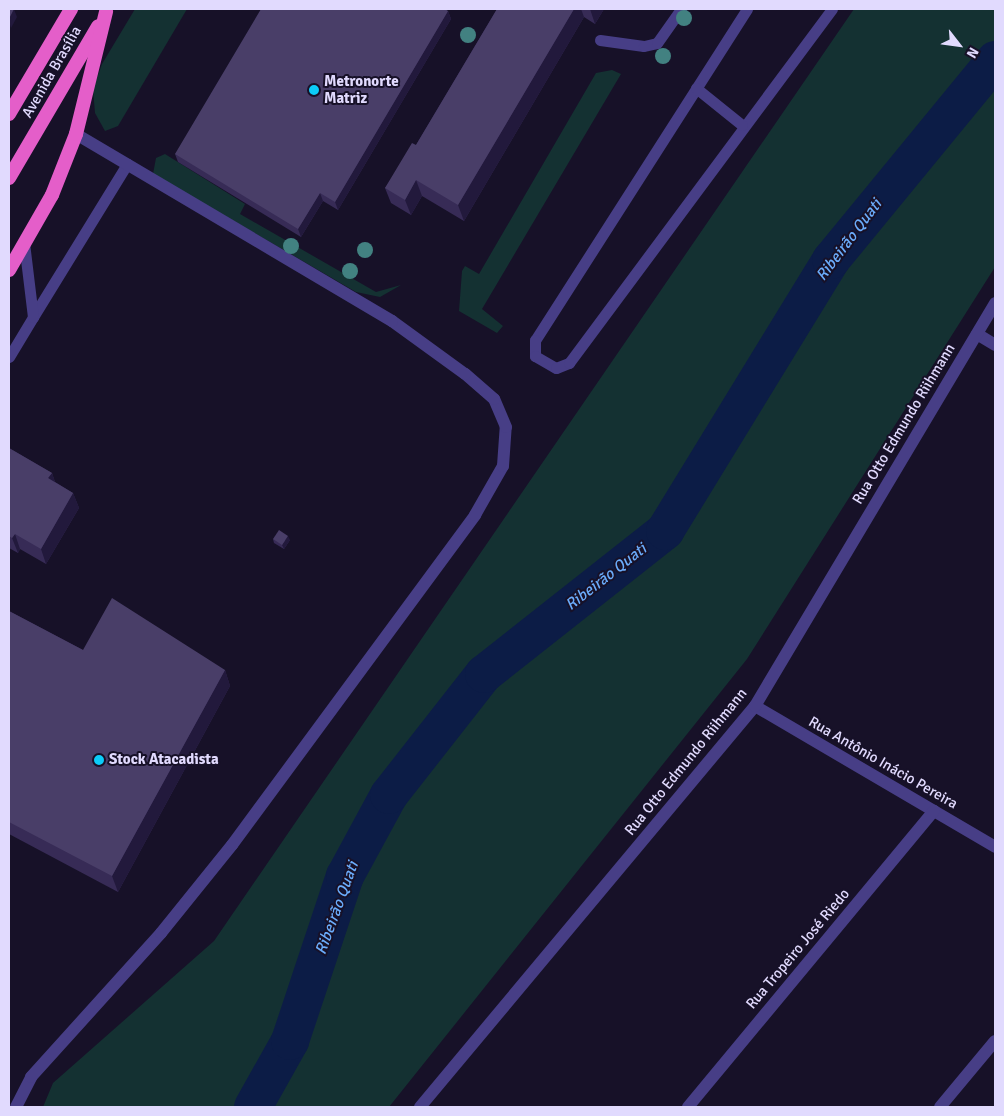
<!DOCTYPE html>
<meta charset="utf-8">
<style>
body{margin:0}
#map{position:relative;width:1004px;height:1116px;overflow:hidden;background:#171128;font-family:Signika,sans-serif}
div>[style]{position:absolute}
.green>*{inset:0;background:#143132}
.river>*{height:38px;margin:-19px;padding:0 19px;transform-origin:19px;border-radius:19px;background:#0c1c46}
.service>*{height:11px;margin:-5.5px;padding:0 5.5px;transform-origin:5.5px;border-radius:5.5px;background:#473e86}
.minor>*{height:12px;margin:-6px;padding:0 6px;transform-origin:6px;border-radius:6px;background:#473e86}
.tertiary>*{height:12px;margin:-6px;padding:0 6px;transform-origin:6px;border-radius:6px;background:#473e86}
.trunk>*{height:14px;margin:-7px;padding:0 7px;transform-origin:7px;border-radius:7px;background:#e45ec9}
.trees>*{width:16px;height:16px;margin:-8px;border-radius:50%;background:#428181}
.wall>*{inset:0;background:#372b56}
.shaded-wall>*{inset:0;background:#22193c}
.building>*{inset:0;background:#493e68}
.dots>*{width:14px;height:14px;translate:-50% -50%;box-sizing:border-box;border:2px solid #171128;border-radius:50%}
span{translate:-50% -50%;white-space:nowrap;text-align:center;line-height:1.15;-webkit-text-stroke:4px #171128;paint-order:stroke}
.street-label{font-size:15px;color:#e1dafe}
.poi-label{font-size:15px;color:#e1dafe;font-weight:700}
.left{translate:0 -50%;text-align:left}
.water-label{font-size:16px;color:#6bacfb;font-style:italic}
.frame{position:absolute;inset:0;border:10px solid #e1dafe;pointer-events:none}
.north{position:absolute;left:934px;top:20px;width:50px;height:50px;-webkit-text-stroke:4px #171128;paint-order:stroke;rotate:120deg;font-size:14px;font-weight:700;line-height:20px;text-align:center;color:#e1dafe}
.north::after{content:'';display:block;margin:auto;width:18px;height:22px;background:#e1dafe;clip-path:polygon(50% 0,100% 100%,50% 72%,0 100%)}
</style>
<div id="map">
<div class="green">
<div style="clip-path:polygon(135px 9px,187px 9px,118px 126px,105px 131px,95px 113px,93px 89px,102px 64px)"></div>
<div style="clip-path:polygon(854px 9px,995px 9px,995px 267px,747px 659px,389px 1107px,43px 1107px,53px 1083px,214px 941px)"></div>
<div style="clip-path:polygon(612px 70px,621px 74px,482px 309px,503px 326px,497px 333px,459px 311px,462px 271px,465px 266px,479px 274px,596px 73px)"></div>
<div style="clip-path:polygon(165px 154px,245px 204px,240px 214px,376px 292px,401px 285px,380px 297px,356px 292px,153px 174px,156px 158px)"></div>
</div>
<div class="river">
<div style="left:253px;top:1107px;width:76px;rotate:-60.7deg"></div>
<div style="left:290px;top:1041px;width:174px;rotate:-71.6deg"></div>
<div style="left:345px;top:876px;width:92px;rotate:-61.5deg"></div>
<div style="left:389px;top:795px;width:154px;rotate:-51.9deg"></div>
<div style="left:484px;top:674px;width:231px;rotate:-38.3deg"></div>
<div style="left:665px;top:531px;width:318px;rotate:-58.5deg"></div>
<div style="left:831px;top:260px;width:259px;rotate:-50.6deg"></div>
</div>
<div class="service">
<div style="left:747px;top:9px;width:393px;rotate:122.6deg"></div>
<div style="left:535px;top:340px;width:16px;rotate:90deg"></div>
<div style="left:535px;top:356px;width:24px;rotate:30deg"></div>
<div style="left:556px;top:368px;width:14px;rotate:-21deg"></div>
<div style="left:569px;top:363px;width:441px;rotate:-53.4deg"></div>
<div style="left:600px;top:40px;width:44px;rotate:7.8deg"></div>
<div style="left:644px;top:46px;width:13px;rotate:-13deg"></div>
<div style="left:657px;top:43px;width:42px;rotate:-54.8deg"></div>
<div style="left:696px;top:88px;width:59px;rotate:38.8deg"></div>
<div style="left:33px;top:317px;width:180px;rotate:-58.4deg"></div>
<div style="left:9px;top:357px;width:47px;rotate:-59deg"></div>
<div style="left:33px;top:317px;width:75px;rotate:-96.9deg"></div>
</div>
<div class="minor">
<div style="left:977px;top:334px;width:21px;rotate:31deg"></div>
<div style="left:755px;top:706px;width:278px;rotate:30.4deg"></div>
<div style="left:420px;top:1107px;width:523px;rotate:-50.12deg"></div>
<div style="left:755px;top:706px;width:469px;rotate:-59.2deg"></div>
<div style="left:688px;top:1107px;width:385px;rotate:-50.3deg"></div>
<div style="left:940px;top:1107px;width:86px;rotate:-50.2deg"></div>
</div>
<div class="tertiary">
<div style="left:16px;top:1107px;width:34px;rotate:-63deg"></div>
<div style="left:31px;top:1077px;width:194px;rotate:-47.9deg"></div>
<div style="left:161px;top:933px;width:113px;rotate:-51.1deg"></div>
<div style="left:232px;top:845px;width:410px;rotate:-53.6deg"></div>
<div style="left:475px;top:515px;width:56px;rotate:-60.3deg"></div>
<div style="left:503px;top:466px;width:39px;rotate:-86deg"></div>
<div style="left:506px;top:427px;width:30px;rotate:-113deg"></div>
<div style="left:494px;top:399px;width:38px;rotate:-139deg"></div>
<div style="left:465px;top:374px;width:90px;rotate:-144deg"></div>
<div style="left:392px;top:321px;width:367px;rotate:-149.4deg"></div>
</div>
<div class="trunk">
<div style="left:9px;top:114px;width:122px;rotate:-59.4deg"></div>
<div style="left:9px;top:178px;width:176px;rotate:-59.6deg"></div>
<div style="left:9px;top:270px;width:86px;rotate:-60.2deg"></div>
<div style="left:52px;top:195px;width:66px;rotate:-68.5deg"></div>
<div style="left:76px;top:134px;width:126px;rotate:-76.2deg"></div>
</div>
<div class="trees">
<div style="left:684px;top:18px"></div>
<div style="left:468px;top:35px"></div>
<div style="left:663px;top:56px"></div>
<div style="left:291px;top:246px"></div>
<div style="left:365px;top:250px"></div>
<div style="left:350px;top:271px"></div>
</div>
<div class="wall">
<div style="clip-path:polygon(497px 9px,604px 9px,595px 24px,584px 17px,464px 221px,422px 196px,411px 215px,391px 203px,385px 188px,416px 145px)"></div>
<div style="clip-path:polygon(448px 11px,451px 19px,338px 210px,323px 201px,301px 237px,178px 162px,175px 154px)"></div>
<div style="clip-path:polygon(9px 448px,52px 473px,55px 482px,73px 493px,79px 508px,46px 564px,20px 549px,18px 553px,9px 548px)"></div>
<div style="clip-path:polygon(273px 539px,290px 540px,284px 549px,274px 543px)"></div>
<div style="clip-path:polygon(9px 611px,83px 650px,225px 670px,230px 686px,118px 892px,9px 834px)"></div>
</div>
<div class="shaded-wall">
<div style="clip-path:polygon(14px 9px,17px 17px,11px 28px,9px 22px,9px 19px)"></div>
<div style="clip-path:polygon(574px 9px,581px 9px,584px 17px,464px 221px,458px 205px)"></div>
<div style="clip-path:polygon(590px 9px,604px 9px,595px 24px)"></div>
<div style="clip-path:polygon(448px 11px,451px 19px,338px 210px,335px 202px)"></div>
<div style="clip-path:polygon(416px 180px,422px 196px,411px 215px,405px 200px)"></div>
<div style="clip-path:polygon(320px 193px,323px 201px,301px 237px,298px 229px)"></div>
<div style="clip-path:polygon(52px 473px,57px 488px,48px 478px)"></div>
<div style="clip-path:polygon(73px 493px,79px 508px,46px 564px,41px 549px)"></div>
<div style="clip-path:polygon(15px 534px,20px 549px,18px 553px,12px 538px)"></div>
<div style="clip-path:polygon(288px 536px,290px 540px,284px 549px,282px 545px)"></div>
<div style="clip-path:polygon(225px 670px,230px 686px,118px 892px,112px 876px)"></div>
</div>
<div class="building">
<div style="clip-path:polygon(9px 9px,14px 9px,9px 19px)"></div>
<div style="clip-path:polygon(261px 9px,445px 9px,448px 11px,335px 202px,320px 193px,298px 229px,175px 154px)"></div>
<div style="clip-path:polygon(497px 9px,574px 9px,458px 205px,416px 180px,405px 200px,385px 188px,412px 143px,416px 145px)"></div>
<div style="clip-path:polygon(9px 448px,52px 473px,48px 478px,73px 493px,41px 549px,15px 534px,12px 538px,9px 536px)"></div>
<div style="clip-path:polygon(279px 530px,288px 536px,282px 545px,273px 539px)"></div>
<div style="clip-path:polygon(112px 598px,225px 670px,112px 876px,9px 822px,9px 611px,83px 650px)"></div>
</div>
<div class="dots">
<div style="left:314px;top:90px;background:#0cccf8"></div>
<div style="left:99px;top:760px;background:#0cccf8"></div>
</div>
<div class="street-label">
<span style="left:52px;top:72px;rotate:-60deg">Avenida Brasília</span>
<span style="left:904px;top:424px;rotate:-59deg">Rua Otto Edmundo Riihmann</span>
<span style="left:686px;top:762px;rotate:-51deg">Rua Otto Edmundo Riihmann</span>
<span style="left:883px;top:763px;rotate:30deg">Rua Antônio Inácio Pereira</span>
<span style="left:798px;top:949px;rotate:-50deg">Rua Tropeiro José Riedo</span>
</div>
<div class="poi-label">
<span class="left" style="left:324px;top:90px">Metronorte<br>Matriz</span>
<span class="left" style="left:109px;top:760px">Stock Atacadista</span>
</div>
<div class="water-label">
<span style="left:849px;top:240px;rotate:-53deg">Ribeirão Quati</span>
<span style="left:606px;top:577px;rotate:-38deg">Ribeirão Quati</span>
<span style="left:337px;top:908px;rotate:-70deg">Ribeirão Quati</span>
</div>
<div class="frame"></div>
<div class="north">N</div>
</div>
